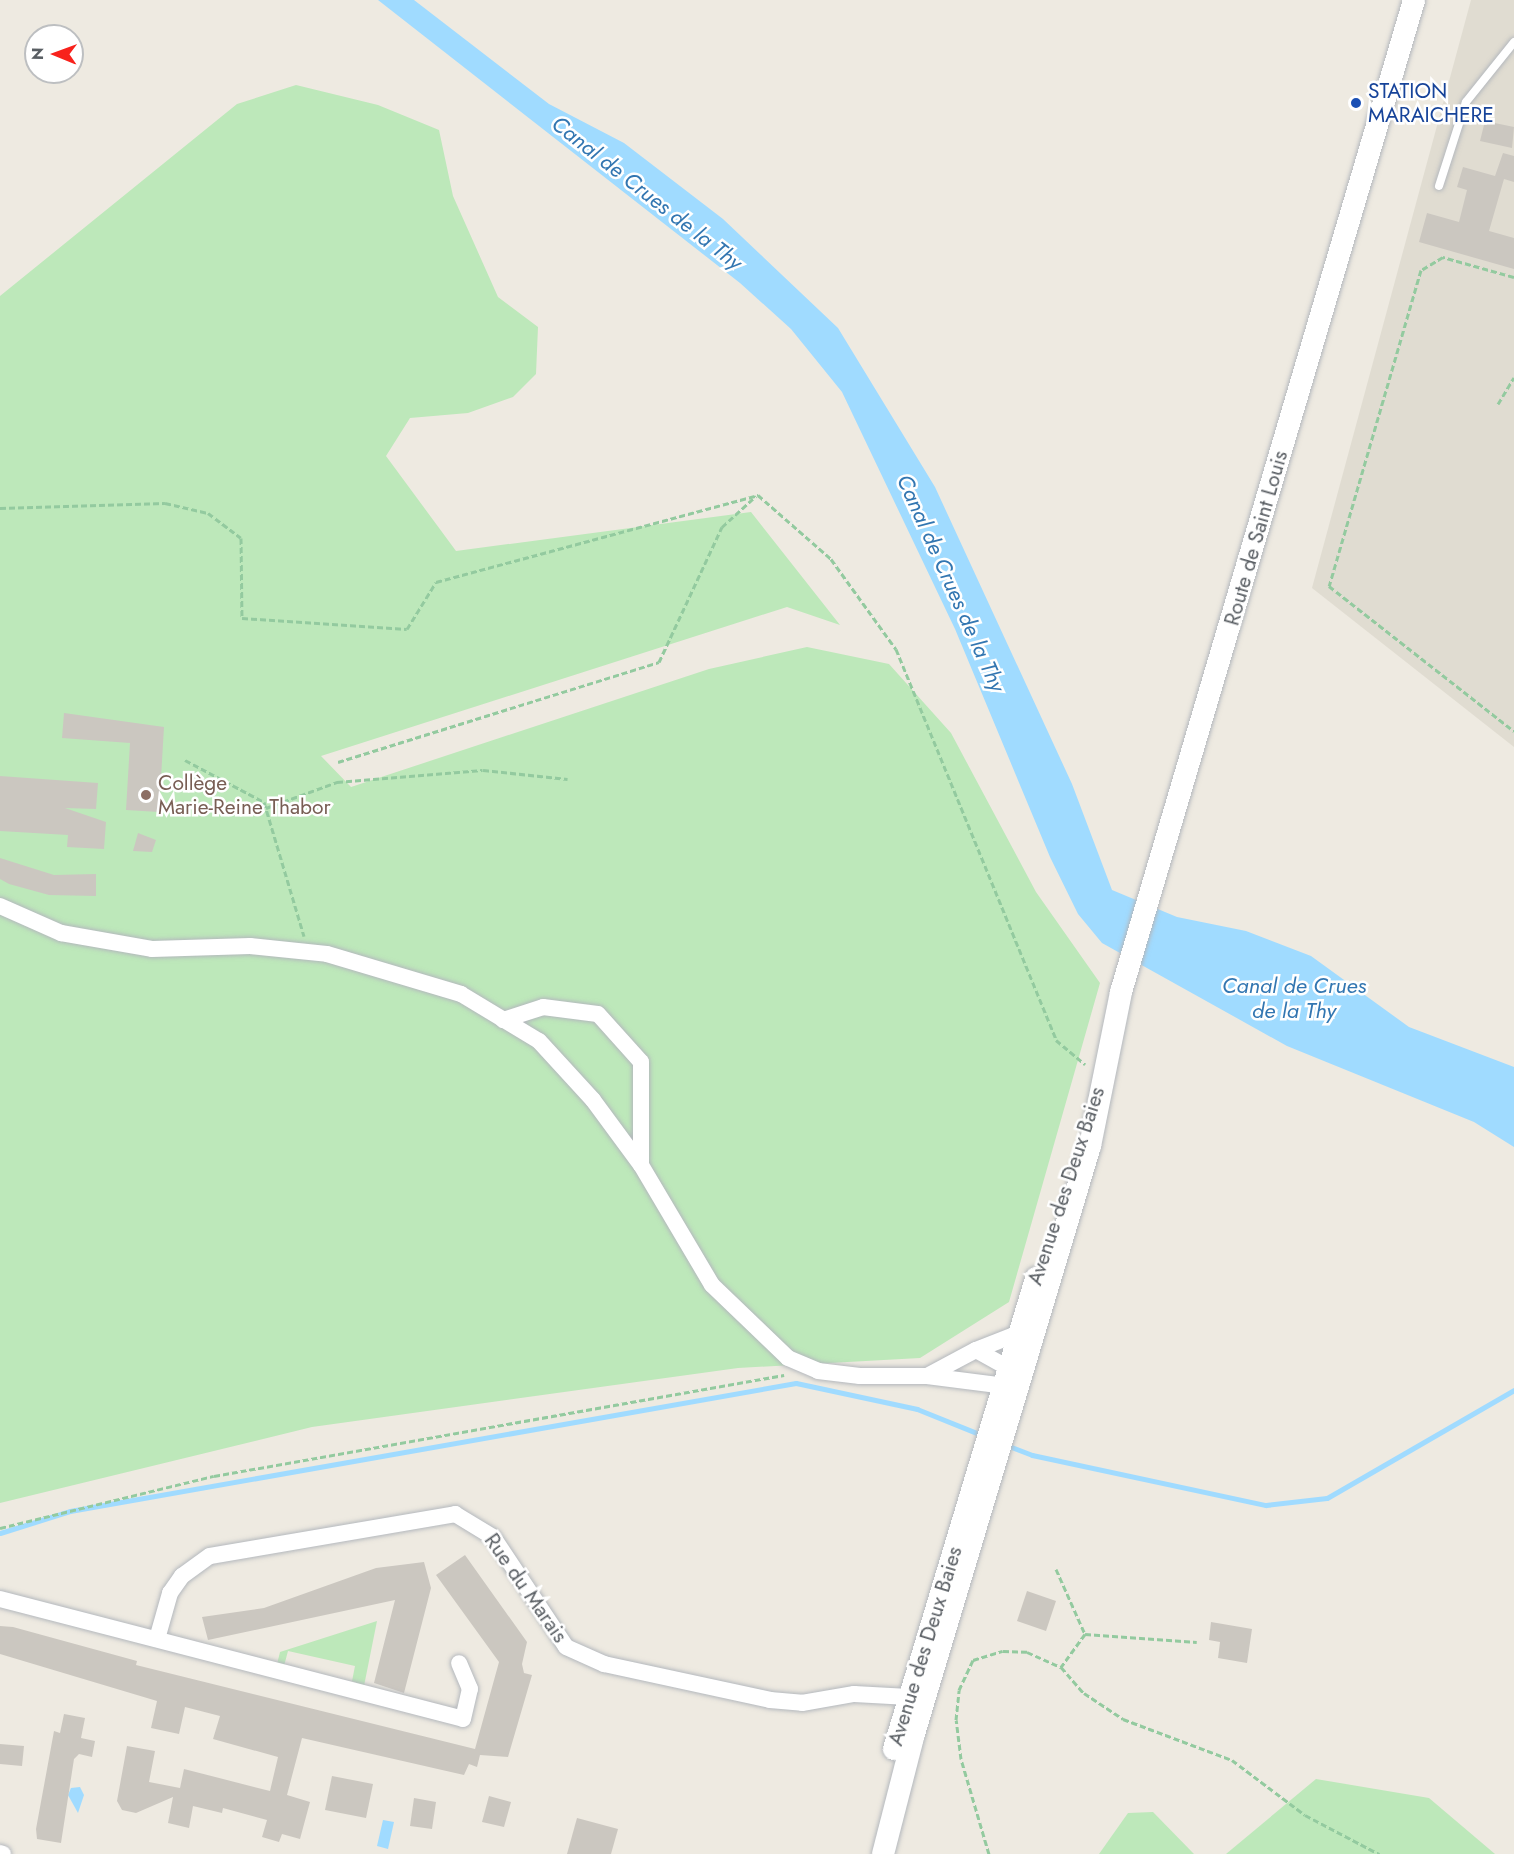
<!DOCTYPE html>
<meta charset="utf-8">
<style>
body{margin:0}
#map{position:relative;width:1514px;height:1854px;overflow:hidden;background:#eeeae1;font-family:Jost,sans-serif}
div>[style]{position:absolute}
.education>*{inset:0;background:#e0dcd1}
.green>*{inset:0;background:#bde8ba}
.water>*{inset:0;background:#a0dbff}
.stream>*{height:5px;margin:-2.5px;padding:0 2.5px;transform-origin:2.5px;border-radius:2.5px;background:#a0dbff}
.building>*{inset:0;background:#cbc7c0}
.path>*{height:3px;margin-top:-1.5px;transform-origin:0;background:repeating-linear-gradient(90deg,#93ca9f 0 6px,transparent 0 9px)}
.roads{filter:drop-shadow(0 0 2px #b4b8bd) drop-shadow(0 0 2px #b4b8bd)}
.lane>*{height:8px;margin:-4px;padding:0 4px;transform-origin:4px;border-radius:4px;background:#fff}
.street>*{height:16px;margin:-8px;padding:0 8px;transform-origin:8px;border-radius:8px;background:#fff}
.secondary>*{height:22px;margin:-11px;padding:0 11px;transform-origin:11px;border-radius:11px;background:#fff}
.dots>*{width:16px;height:16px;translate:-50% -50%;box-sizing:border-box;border:3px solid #fff;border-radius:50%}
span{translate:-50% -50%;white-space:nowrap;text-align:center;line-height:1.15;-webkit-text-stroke:5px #fff;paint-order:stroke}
.transit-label{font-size:21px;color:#164399}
.left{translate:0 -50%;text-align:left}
.street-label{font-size:21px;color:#595e63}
.education-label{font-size:21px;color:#785e54}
.water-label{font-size:22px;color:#3276b1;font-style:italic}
.north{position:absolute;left:24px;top:24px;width:60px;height:60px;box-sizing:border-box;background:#fff;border:2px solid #bdbfc1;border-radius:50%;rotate:271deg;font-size:16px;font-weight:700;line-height:24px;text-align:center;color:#595e63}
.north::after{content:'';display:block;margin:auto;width:21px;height:27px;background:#f8221c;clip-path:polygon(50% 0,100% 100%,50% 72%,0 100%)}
</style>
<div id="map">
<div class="education">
<div style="clip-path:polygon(1471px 0,1514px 0,1514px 747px,1312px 588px)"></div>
</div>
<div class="green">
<div style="clip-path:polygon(296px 85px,378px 105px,439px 130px,453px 196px,498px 297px,538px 327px,536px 374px,513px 397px,468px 413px,410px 418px,386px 456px,456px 551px,751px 512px,840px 625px,787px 607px,321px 756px,351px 787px,709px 669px,807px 647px,889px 664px,951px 733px,1036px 892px,1100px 983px,1009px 1302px,920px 1358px,738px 1368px,312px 1427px,0 1503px,0 296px,237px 104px)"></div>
<div style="clip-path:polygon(377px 1621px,364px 1686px,352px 1681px,355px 1666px,288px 1651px,284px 1666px,277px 1664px,280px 1652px)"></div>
<div style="clip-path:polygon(1316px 1779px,1429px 1798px,1495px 1854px,1226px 1854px)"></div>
<div style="clip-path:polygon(1153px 1812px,1194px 1854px,1099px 1854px,1128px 1813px)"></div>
</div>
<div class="water">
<div style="clip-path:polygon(378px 0,414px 0,549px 104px,624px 143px,723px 219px,838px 328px,935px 487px,1072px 784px,1112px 890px,1177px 917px,1246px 931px,1311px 956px,1409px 1027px,1514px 1067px,1514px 1147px,1474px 1122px,1287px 1046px,1102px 943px,1078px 914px,1050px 857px,955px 629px,842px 392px,791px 329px,740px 283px)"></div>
<div style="clip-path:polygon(80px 1787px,84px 1795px,78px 1813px,68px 1795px,71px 1788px)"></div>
<div style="clip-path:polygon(383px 1820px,394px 1822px,388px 1849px,377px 1846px)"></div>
</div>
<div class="stream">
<div style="left:1006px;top:1445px;width:28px;rotate:21deg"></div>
<div style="left:1032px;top:1455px;width:239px;rotate:12.1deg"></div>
<div style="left:1266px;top:1505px;width:61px;rotate:-6.5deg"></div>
<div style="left:1327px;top:1498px;width:216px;rotate:-30deg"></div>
<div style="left:0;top:1533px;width:73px;rotate:-17.4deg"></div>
<div style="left:70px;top:1511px;width:737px;rotate:-10deg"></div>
<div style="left:796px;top:1383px;width:124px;rotate:12.1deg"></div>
<div style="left:917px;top:1409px;width:72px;rotate:21.9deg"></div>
</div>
<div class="building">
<div style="clip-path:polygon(1485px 121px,1514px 127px,1512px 148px,1480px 141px)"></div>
<div style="clip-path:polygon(1503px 153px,1514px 156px,1514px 182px,1504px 179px,1489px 231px,1514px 238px,1514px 269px,1419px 242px,1427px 213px,1459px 222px,1467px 190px,1457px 187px,1463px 167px,1495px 176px)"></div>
<div style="clip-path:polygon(64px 713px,164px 727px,159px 812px,126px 810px,130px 743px,62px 738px)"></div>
<div style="clip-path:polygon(0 776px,98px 783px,96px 809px,65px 808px,106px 822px,104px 849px,67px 847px,68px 835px,0 831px)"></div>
<div style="clip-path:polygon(138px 833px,156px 840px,152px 852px,133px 851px)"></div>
<div style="clip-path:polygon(0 858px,54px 875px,96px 874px,96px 896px,49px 895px,9px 884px,0 879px)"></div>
<div style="clip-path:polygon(465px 1555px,527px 1642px,522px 1664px,524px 1673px,532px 1675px,508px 1757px,480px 1755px,477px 1767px,469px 1764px,464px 1775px,302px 1738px,287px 1795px,310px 1802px,300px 1839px,282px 1834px,279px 1842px,262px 1837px,267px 1820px,223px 1808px,222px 1813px,193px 1806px,189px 1828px,168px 1823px,173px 1797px,136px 1813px,122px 1810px,117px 1801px,127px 1746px,155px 1751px,149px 1782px,180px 1788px,184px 1769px,270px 1791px,278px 1757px,213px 1739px,220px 1716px,185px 1707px,179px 1734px,151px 1728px,157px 1701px,0 1654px,0 1626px,13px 1627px,137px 1661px,136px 1665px,475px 1749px,499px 1662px,436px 1575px)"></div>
<div style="clip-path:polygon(424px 1562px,431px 1588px,404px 1693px,374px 1683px,395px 1600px,208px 1640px,202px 1617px,264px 1608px,376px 1568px)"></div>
<div style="clip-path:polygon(1027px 1591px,1056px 1601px,1046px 1631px,1017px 1621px)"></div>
<div style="clip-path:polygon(1211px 1622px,1252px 1629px,1247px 1663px,1218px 1658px,1220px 1642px,1209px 1640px)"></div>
<div style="clip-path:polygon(64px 1714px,85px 1718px,81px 1738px,95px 1741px,92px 1757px,79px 1754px,74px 1759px,61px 1843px,37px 1839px,36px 1829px,54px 1731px,60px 1733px)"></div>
<div style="clip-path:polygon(0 1744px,24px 1746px,22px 1766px,0 1764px)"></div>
<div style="clip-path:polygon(332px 1776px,373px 1784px,366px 1818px,325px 1810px)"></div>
<div style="clip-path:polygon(489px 1796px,511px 1802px,504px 1827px,482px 1822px)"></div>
<div style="clip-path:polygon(414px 1798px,436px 1802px,432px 1829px,410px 1826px)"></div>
<div style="clip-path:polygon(577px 1818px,618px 1829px,611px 1854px,567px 1854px)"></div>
</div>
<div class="path">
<div style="left:1514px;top:277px;width:74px;rotate:-164.3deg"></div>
<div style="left:1443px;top:257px;width:26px;rotate:149deg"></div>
<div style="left:1421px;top:270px;width:329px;rotate:106.2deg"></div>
<div style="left:1329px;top:586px;width:235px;rotate:38.1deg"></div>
<div style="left:1498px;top:404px;width:31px;rotate:-59deg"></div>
<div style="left:0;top:508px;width:165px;rotate:-1.7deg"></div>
<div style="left:165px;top:503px;width:44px;rotate:13.1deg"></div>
<div style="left:208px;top:513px;width:41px;rotate:37.1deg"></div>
<div style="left:241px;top:538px;width:80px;rotate:89.3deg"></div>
<div style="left:242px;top:618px;width:165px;rotate:3.8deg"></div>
<div style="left:407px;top:629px;width:55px;rotate:-58.3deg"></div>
<div style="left:436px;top:582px;width:334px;rotate:-15.1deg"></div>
<div style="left:758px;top:495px;width:97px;rotate:41.2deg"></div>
<div style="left:831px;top:559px;width:111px;rotate:54.2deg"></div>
<div style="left:896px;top:649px;width:422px;rotate:67.7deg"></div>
<div style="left:1056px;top:1040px;width:38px;rotate:40deg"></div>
<div style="left:185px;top:760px;width:89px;rotate:28deg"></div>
<div style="left:264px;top:802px;width:140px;rotate:73.4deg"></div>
<div style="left:338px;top:762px;width:336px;rotate:-17.3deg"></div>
<div style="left:659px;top:662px;width:149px;rotate:-65deg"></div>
<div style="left:722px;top:527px;width:46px;rotate:-42.4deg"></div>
<div style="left:266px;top:808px;width:76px;rotate:-20.1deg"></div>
<div style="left:337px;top:782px;width:146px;rotate:-4.7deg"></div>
<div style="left:483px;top:770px;width:85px;rotate:6deg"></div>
<div style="left:0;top:1528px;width:220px;rotate:-13.7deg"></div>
<div style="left:214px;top:1476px;width:579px;rotate:-10.05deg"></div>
<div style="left:1056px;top:1569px;width:71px;rotate:66deg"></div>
<div style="left:1085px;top:1634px;width:41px;rotate:126deg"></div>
<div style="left:1085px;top:1634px;width:112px;rotate:4.1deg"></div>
<div style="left:989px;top:1854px;width:99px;rotate:-106.4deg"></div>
<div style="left:961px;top:1759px;width:39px;rotate:-97deg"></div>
<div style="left:956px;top:1720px;width:30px;rotate:-84deg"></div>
<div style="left:959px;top:1690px;width:33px;rotate:-65deg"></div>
<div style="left:973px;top:1660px;width:31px;rotate:-17deg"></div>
<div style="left:1003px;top:1651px;width:24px;rotate:2deg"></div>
<div style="left:1027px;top:1652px;width:37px;rotate:24deg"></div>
<div style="left:1061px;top:1667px;width:35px;rotate:49deg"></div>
<div style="left:1084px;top:1693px;width:47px;rotate:33.7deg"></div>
<div style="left:1123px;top:1719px;width:116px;rotate:20.6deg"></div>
<div style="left:1232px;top:1760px;width:91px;rotate:37deg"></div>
<div style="left:1305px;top:1815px;width:84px;rotate:27.8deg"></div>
</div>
<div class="roads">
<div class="lane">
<div style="left:1439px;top:186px;width:88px;rotate:-72.2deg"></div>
<div style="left:1466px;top:102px;width:77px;rotate:-51.3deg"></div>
</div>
<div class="street">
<div style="left:0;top:906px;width:67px;rotate:23.9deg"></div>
<div style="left:61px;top:933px;width:92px;rotate:10deg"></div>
<div style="left:152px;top:949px;width:98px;rotate:-1.8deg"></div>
<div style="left:250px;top:946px;width:77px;rotate:5.9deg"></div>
<div style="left:327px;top:954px;width:140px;rotate:16.6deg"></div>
<div style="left:461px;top:994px;width:91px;rotate:31.1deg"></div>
<div style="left:539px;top:1041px;width:80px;rotate:47.5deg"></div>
<div style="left:593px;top:1100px;width:81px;rotate:53.6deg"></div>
<div style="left:641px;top:1165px;width:139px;rotate:59.4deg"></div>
<div style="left:712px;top:1285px;width:105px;rotate:43.8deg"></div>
<div style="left:788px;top:1358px;width:33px;rotate:23deg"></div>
<div style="left:818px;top:1371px;width:42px;rotate:6.8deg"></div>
<div style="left:860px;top:1376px;width:67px"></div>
<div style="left:927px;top:1376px;width:87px;rotate:7.3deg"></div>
<div style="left:503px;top:1020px;width:42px;rotate:-18deg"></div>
<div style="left:543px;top:1007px;width:55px;rotate:7.3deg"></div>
<div style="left:598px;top:1014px;width:64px;rotate:48.1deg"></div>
<div style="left:641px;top:1062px;width:103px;rotate:90deg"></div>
<div style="left:976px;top:1350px;width:46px;rotate:-21.6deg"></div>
<div style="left:927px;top:1376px;width:55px;rotate:-28deg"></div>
<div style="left:976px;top:1350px;width:38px;rotate:29deg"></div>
<div style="left:1009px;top:1368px;width:11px;rotate:63deg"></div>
<div style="left:0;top:1599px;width:478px;rotate:14.5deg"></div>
<div style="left:463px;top:1719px;width:31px;rotate:-77deg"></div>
<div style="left:470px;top:1689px;width:28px;rotate:-113deg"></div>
<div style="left:157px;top:1639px;width:48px;rotate:-74.2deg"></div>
<div style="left:170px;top:1593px;width:21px;rotate:-55deg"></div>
<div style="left:182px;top:1576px;width:34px;rotate:-36deg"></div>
<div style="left:210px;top:1556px;width:249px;rotate:-9.7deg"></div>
<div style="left:455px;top:1514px;width:44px;rotate:31.2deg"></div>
<div style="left:493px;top:1537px;width:132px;rotate:56.4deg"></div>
<div style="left:566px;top:1647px;width:42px;rotate:24.1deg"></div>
<div style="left:604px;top:1664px;width:170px;rotate:12.2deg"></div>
<div style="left:770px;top:1700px;width:32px;rotate:5deg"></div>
<div style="left:802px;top:1703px;width:53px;rotate:-9.8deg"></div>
<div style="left:854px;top:1694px;width:55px;rotate:3.1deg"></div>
<div style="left:0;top:1853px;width:3px;rotate:18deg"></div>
</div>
<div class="secondary">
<div style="left:894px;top:1749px;width:492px;rotate:-73.2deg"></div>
<div style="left:883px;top:1854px;width:121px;rotate:-75.6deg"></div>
<div style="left:913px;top:1737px;width:617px;rotate:-73.33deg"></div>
<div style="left:1090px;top:1146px;width:157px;rotate:-78.6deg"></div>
<div style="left:1121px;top:992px;width:1034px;rotate:-73.54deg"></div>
</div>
</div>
<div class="dots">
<div style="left:1356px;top:103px;background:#1a4fb4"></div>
<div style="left:146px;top:795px;background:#8d6e63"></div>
</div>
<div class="transit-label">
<span class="left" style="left:1368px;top:103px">STATION<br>MARAICHERE</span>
</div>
<div class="street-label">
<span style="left:1256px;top:538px;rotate:-74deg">Route de Saint Louis</span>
<span style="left:1066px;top:1186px;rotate:-72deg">Avenue des Deux Baies</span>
<span style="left:526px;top:1588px;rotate:55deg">Rue du Marais</span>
<span style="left:925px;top:1646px;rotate:-73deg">Avenue des Deux Baies</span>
</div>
<div class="education-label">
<span class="left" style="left:158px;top:795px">Collège<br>Marie-Reine Thabor</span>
</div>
<div class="water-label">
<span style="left:647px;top:193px;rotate:38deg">Canal de Crues de la Thy</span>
<span style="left:951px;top:583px;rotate:66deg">Canal de Crues de la Thy</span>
<span style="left:1294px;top:998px">Canal de Crues<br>de la Thy</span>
</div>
<div class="north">N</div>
</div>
